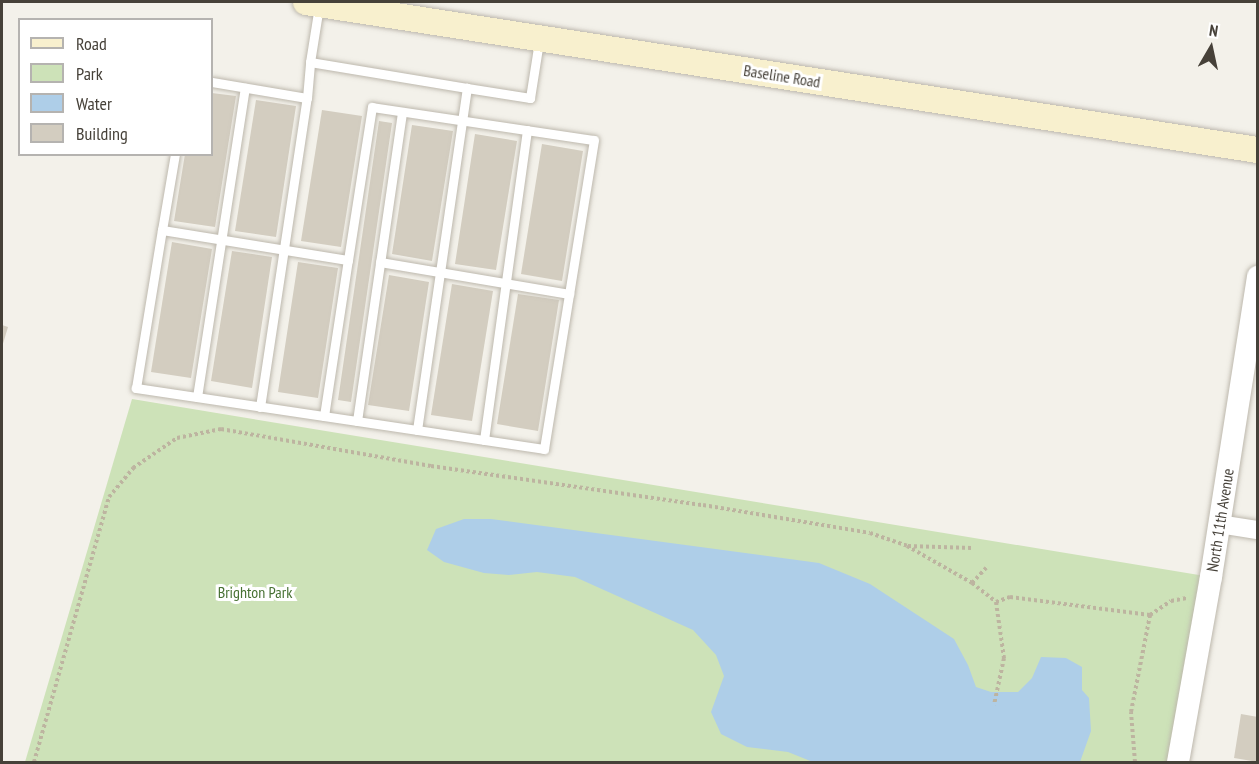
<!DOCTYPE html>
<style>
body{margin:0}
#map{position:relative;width:1259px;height:764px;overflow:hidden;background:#f3f1ea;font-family:"PT Sans Narrow",sans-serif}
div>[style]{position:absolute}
.green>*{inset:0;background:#cde2b8}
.water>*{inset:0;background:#aecee8}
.building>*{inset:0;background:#d3cdc0}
.path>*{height:4px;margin-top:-2px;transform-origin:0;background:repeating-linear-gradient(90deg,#bdb4a0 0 3px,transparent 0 6px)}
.roads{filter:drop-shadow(0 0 2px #bdb8ad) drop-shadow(0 0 2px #bdb8ad)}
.service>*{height:9px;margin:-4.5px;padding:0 4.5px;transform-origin:4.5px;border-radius:4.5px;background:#fff}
.minor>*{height:18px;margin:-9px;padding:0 9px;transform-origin:9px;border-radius:9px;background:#fff}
.tertiary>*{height:22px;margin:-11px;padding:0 11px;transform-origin:11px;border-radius:11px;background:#fff}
.secondary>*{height:26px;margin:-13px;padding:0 13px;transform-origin:13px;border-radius:13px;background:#f8f0ce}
span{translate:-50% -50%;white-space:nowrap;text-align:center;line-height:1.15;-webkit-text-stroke:6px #fff;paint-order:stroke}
.street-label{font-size:16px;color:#464139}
.park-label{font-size:16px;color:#477133}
.frame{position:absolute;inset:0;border:3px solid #464139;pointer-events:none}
.legend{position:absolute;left:18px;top:18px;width:195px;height:138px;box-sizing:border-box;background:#fff;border:2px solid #b5b3b0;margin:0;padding:8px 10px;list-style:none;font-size:18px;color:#464139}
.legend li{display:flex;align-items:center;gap:12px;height:30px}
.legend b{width:30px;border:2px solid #b5b3b0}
.north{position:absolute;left:1181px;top:18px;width:60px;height:60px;-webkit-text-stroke:4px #fff;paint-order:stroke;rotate:9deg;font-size:16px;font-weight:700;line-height:24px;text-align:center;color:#464139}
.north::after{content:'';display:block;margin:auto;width:21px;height:27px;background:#464139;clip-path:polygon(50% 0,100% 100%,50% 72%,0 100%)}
</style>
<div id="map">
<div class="green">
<div style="clip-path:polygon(132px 399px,1211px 577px,1180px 762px,25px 762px)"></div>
</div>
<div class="water">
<div style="clip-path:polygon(464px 519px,491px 519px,819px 563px,870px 584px,954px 639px,968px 665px,976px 687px,991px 692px,1018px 692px,1032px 678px,1041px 657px,1066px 658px,1082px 667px,1082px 690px,1089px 698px,1091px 731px,1080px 762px,813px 762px,788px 752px,747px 747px,721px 734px,711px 712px,724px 676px,716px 655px,693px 630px,575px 577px,537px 572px,509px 575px,484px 573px,444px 562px,427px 550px,436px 529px)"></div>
</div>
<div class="building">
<div style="clip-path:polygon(212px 93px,236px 96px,215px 227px,174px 221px,185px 154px,212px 154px)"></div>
<div style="clip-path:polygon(256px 100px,296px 106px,276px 237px,235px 231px)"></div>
<div style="clip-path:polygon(322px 110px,362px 116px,341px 247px,301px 241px)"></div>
<div style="clip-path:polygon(379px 121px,392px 123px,351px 402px,338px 400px)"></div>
<div style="clip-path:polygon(412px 125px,453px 131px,432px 261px,392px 254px)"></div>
<div style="clip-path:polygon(475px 134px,517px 141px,496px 270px,455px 264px)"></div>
<div style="clip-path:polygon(542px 144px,583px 151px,562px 281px,521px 274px)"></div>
<div style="clip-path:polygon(172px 242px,212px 249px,191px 378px,151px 372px)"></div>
<div style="clip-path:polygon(232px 251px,272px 257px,252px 388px,211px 381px)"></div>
<div style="clip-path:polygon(298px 262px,338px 268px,318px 398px,278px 392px)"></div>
<div style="clip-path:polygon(389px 275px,429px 282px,409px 411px,368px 405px)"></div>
<div style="clip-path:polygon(452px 284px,493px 291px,472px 421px,431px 415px)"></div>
<div style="clip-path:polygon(518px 294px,559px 300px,538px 431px,497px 424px)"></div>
<div style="clip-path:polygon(2px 325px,8px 327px,2px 347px)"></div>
<div style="clip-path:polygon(1241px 714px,1258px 717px,1258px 762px,1234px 758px)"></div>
</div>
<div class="path">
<div style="left:908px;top:546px;width:64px;rotate:1.8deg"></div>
<div style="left:972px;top:583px;width:21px;rotate:-47deg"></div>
<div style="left:996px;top:602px;width:15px;rotate:-20deg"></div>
<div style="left:1010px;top:597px;width:141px;rotate:7.3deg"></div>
<div style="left:34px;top:762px;width:275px;rotate:-74.2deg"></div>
<div style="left:109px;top:497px;width:38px;rotate:-50deg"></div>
<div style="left:133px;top:468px;width:53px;rotate:-34.3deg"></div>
<div style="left:177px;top:438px;width:45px;rotate:-11.6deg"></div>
<div style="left:221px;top:429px;width:213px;rotate:10deg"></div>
<div style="left:431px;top:466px;width:275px;rotate:8.2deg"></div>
<div style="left:703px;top:505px;width:169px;rotate:9.5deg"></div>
<div style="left:870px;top:533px;width:39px;rotate:19deg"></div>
<div style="left:907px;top:546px;width:75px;rotate:29.6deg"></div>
<div style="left:972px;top:583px;width:31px;rotate:38deg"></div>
<div style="left:996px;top:602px;width:57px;rotate:81.9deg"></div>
<div style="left:1004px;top:658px;width:48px;rotate:102deg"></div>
<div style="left:1135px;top:762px;width:50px;rotate:-94.6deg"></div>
<div style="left:1131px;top:712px;width:99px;rotate:-78.9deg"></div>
<div style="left:1150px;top:615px;width:25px;rotate:-34deg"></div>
<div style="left:1171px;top:601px;width:16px;rotate:-11deg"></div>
</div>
<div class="roads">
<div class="service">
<div style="left:319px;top:6px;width:57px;rotate:99.1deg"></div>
<div style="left:310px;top:62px;width:159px;rotate:9.4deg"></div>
<div style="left:467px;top:88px;width:64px;rotate:9deg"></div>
<div style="left:530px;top:98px;width:58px;rotate:-81deg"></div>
<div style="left:212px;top:82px;width:96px;rotate:9.6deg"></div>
<div style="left:307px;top:98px;width:36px;rotate:-85deg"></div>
<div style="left:162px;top:230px;width:188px;rotate:9.2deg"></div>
<div style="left:348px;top:260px;width:155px;rotate:-81.1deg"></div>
<div style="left:372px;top:107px;width:224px;rotate:8.5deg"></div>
<div style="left:594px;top:140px;width:313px;rotate:99.2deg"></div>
<div style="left:544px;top:449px;width:413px;rotate:-171.5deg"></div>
<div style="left:136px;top:388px;width:160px;rotate:-80.7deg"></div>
<div style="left:162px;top:230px;width:77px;rotate:-80.3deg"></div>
<div style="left:380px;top:262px;width:192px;rotate:9.6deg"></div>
<div style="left:197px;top:397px;width:313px;rotate:-81.2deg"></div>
<div style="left:260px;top:407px;width:313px;rotate:-81.4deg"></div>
<div style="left:324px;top:416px;width:158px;rotate:-81.3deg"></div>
<div style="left:357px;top:421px;width:312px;rotate:-81.7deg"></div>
<div style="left:417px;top:430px;width:346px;rotate:-81.7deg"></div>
<div style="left:484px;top:440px;width:313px;rotate:-82.1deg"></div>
</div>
<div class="minor">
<div style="left:1219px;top:524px;width:39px;rotate:9deg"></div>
</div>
<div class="tertiary">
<div style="left:1178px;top:762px;width:188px;rotate:-79.9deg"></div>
<div style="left:1211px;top:577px;width:304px;rotate:-81.1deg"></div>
</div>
<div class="secondary">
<div style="left:306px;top:2px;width:963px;rotate:8.84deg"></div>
</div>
</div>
<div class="street-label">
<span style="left:782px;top:76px;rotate:9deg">Baseline Road</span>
<span style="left:1220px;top:520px;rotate:-81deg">North 11th Avenue</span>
</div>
<div class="park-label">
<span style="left:255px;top:592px">Brighton Park</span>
</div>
<div class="frame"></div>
<ul class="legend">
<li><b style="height:8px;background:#f8f0ce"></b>Road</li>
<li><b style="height:16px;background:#cde2b8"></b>Park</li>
<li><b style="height:16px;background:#aecee8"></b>Water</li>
<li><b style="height:16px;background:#d3cdc0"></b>Building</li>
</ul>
<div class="north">N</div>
</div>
